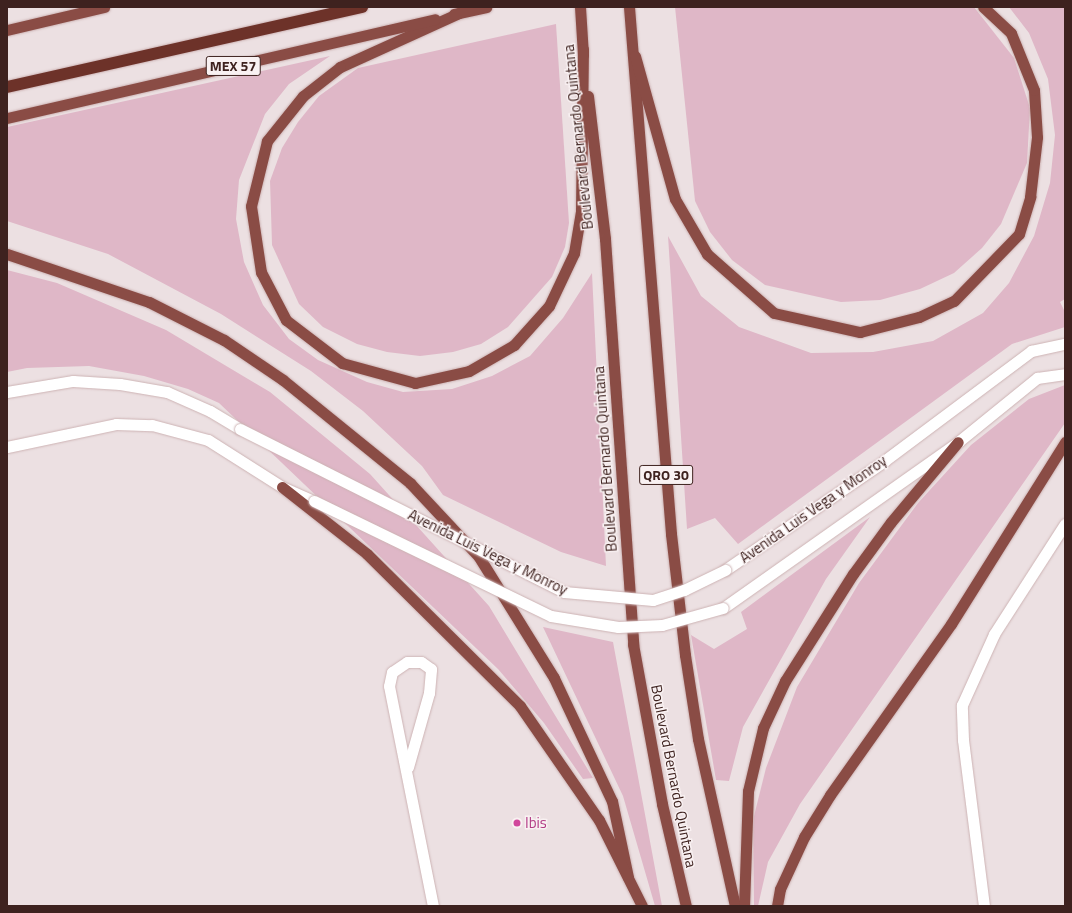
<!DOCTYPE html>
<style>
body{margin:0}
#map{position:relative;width:1072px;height:913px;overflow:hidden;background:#ece0e2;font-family:"Titillium Web",sans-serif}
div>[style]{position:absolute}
.green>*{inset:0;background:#dfb7c7}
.roads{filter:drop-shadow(0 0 1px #cdb3b4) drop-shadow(0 0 1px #cdb3b4)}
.minor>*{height:11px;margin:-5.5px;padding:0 5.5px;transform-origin:5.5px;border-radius:5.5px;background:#fff}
.secondary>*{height:11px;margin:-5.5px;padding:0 5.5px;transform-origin:5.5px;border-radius:5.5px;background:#fff}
.trunk>*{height:11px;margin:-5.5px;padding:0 5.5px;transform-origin:5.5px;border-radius:5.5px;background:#8a4c45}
.motorway>*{height:12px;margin:-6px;padding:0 6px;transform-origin:6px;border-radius:6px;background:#6d3229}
.bridges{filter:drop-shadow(0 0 1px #cdb3b4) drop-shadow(0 0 1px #cdb3b4)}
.secondary-bridge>*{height:11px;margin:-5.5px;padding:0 5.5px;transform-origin:5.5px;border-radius:5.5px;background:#fff}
.dots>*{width:11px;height:11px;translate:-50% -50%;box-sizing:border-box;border:2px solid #f9f1f2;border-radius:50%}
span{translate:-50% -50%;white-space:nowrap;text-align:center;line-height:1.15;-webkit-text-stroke:3px #f9f1f2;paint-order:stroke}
.shield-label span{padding:1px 3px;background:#f9f1f2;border:1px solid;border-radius:3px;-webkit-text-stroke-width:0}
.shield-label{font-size:14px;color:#3e221f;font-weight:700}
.street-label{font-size:15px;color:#3e221f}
.hotel-label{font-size:15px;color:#b23c85}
.left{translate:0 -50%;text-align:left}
.frame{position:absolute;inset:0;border:8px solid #3e221f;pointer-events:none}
</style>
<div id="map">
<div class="green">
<div style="clip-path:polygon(675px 7px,974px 7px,1014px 58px,1030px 108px,1027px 163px,1001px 224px,982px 248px,954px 273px,920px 289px,880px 300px,841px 302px,765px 285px,732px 260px,710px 232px,695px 201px)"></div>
<div style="clip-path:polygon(1009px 7px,1065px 7px,1065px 299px,1060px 302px,1065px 312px,1065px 327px,1012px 344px,738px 544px,715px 518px,687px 529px,668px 236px,701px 296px,739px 327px,811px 353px,873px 352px,933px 341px,983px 313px,1009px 283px,1034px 236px,1050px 183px,1055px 135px,1048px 79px,1029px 33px)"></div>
<div style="clip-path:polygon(556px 24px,569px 223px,565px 247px,552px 277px,508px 327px,481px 344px,453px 352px,420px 356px,387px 352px,357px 344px,323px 327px,299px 304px,272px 245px,270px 181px,282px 148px,298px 122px,319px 96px,358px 68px)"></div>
<div style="clip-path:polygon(330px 56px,289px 84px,265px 114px,239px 180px,236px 219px,244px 262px,263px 305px,289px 339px,318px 360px,367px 382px,403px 392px,452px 389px,492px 376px,530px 356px,563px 318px,592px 273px,606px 566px,561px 552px,443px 495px,422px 466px,363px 411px,311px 371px,221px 314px,108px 254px,7px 221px,7px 127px)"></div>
<div style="clip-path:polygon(7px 270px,57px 283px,166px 330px,270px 392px,370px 474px,489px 606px,593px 778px,583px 779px,544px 723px,498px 669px,219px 403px,188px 389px,144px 376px,89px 366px,27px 368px,7px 372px)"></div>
<div style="clip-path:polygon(1065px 385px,1065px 423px,800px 804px,768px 862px,758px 906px,754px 906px,753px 820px,766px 768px,797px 687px,859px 583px,918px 503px,971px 445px,1029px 399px)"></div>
<div style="clip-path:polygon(870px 517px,826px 579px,743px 727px,729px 781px,716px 780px,691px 635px,714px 649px,747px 629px,741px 612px)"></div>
<div style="clip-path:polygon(543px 627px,613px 642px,662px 906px,655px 906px,623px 796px)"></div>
</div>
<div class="roads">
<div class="minor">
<div style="left:408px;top:767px;width:77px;rotate:-74.2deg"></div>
<div style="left:429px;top:693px;width:24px;rotate:-85deg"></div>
<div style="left:431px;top:669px;width:12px;rotate:-145deg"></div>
<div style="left:421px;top:662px;width:14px;rotate:180deg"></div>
<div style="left:407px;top:662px;width:18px;rotate:146deg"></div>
<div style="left:392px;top:672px;width:14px;rotate:102deg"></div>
<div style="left:389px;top:686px;width:224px;rotate:78.7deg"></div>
<div style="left:984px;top:906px;width:167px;rotate:-97.2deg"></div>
<div style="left:963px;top:740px;width:35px;rotate:-92deg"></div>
<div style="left:962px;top:705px;width:78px;rotate:-65.7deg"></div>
<div style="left:994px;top:634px;width:131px;rotate:-57.2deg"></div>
</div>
<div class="secondary">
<div style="left:7px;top:392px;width:67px;rotate:-9.5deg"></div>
<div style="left:73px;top:381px;width:47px;rotate:3.7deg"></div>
<div style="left:120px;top:384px;width:48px;rotate:9.7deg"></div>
<div style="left:167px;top:392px;width:47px;rotate:23.8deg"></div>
<div style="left:210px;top:411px;width:35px;rotate:31deg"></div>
<div style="left:7px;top:447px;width:111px;rotate:-11.9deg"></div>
<div style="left:116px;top:424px;width:36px;rotate:2deg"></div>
<div style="left:152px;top:425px;width:58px;rotate:15deg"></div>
<div style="left:208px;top:440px;width:88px;rotate:32.4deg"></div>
<div style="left:282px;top:487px;width:35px;rotate:24deg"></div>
<div style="left:725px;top:570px;width:193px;rotate:-34.4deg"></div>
<div style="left:884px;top:461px;width:184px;rotate:-36.8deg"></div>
<div style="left:1031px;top:351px;width:35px;rotate:-12deg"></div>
<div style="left:723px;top:608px;width:288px;rotate:-35.2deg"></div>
<div style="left:958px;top:442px;width:102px;rotate:-39deg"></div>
<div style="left:1037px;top:378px;width:28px;rotate:-8deg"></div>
</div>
<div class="trunk">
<div style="left:580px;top:7px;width:48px;rotate:86.4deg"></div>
<div style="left:629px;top:7px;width:529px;rotate:85.44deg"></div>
<div style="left:671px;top:534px;width:122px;rotate:83.4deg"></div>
<div style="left:685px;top:655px;width:85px;rotate:81.2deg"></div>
<div style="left:698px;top:739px;width:171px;rotate:77.5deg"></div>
<div style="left:459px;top:13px;width:131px;rotate:155.6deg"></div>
<div style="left:340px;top:67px;width:47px;rotate:141.9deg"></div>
<div style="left:303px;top:96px;width:58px;rotate:128.7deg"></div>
<div style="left:267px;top:141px;width:67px;rotate:103.8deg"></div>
<div style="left:251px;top:206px;width:67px;rotate:81.4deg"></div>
<div style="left:261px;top:272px;width:54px;rotate:62.5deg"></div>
<div style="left:286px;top:320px;width:71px;rotate:37.5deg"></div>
<div style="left:342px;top:363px;width:76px;rotate:15.3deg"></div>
<div style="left:415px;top:383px;width:55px;rotate:-12.5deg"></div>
<div style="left:469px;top:371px;width:52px;rotate:-30deg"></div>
<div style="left:514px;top:345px;width:52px;rotate:-48.1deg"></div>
<div style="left:549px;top:306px;width:59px;rotate:-64.7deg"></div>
<div style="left:574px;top:253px;width:43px;rotate:-80.5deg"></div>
<div style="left:581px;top:211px;width:162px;rotate:-89.3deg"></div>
<div style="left:454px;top:14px;width:33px;rotate:-12deg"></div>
<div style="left:7px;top:30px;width:100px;rotate:-13.3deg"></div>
<div style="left:635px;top:56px;width:148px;rotate:74.4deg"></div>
<div style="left:675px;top:199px;width:64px;rotate:59.8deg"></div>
<div style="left:707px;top:254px;width:89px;rotate:41.4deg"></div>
<div style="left:774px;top:313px;width:88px;rotate:12.5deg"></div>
<div style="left:860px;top:332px;width:61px;rotate:-14.3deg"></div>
<div style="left:919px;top:317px;width:38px;rotate:-25deg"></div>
<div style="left:954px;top:301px;width:93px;rotate:-45.9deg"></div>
<div style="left:1019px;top:234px;width:39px;rotate:-73deg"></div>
<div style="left:1030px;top:197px;width:60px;rotate:-83.3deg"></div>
<div style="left:1037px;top:137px;width:47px;rotate:-93.7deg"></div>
<div style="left:1034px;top:90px;width:61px;rotate:-112deg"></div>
<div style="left:1011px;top:33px;width:38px;rotate:-137deg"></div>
<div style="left:588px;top:96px;width:144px;rotate:83.2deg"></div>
<div style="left:605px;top:239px;width:406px;rotate:86deg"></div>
<div style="left:633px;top:644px;width:163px;rotate:79.7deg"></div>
<div style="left:662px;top:804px;width:105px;rotate:76.8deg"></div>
<div style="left:7px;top:118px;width:439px;rotate:-13deg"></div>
<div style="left:7px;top:254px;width:150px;rotate:18.7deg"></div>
<div style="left:149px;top:302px;width:84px;rotate:26.9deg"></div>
<div style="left:224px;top:340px;width:71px;rotate:34.1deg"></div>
<div style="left:283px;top:380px;width:164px;rotate:39deg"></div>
<div style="left:410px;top:483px;width:101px;rotate:47deg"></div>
<div style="left:479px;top:557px;width:142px;rotate:58.2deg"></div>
<div style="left:554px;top:678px;width:136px;rotate:64.8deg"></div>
<div style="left:612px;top:801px;width:78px;rotate:78.1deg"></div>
<div style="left:282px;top:487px;width:108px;rotate:38.2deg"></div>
<div style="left:367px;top:554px;width:216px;rotate:44.8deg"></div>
<div style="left:520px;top:706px;width:139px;rotate:55.3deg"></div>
<div style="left:599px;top:820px;width:96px;rotate:63.4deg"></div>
<div style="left:744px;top:906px;width:115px;rotate:-88deg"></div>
<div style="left:748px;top:791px;width:65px;rotate:-76.6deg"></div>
<div style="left:763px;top:728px;width:52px;rotate:-64.9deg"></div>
<div style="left:785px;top:681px;width:127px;rotate:-57.6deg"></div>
<div style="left:853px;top:574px;width:64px;rotate:-53.8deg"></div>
<div style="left:891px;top:522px;width:104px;rotate:-50.1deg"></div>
<div style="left:777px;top:906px;width:17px;rotate:-80deg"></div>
<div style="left:780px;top:889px;width:57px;rotate:-65.2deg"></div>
<div style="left:804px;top:837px;width:49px;rotate:-58.2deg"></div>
<div style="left:830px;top:795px;width:209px;rotate:-54.7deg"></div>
<div style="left:951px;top:624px;width:215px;rotate:-57.9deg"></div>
</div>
<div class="motorway">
<div style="left:7px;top:87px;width:364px;rotate:-12.7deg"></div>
</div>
</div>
<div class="bridges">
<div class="secondary-bridge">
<div style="left:240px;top:429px;width:363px;rotate:26.7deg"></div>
<div style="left:564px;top:592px;width:89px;rotate:5.1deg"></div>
<div style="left:653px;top:600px;width:33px;rotate:-18deg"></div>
<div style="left:684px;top:590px;width:46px;rotate:-26deg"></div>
<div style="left:314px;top:501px;width:263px;rotate:25.9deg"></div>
<div style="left:551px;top:616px;width:68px;rotate:9.3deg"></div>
<div style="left:618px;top:627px;width:44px;rotate:-2.6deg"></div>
<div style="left:662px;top:625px;width:63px;rotate:-15.6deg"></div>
</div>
</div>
<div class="dots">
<div style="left:517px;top:823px;background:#d1479c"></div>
</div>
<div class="shield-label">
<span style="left:233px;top:66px">MEX 57</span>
<span style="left:666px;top:475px">QRO 30</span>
</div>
<div class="street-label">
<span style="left:578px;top:137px;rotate:-96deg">Boulevard Bernardo Quintana</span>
<span style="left:605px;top:459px;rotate:-94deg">Boulevard Bernardo Quintana</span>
<span style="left:813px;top:509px;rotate:-35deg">Avenida Luis Vega y Monroy</span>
<span style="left:488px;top:552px;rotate:26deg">Avenida Luis Vega y Monroy</span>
<span style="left:674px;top:776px;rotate:79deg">Boulevard Bernardo Quintana</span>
</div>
<div class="hotel-label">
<span class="left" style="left:525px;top:823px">Ibis</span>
</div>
<div class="frame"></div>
</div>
